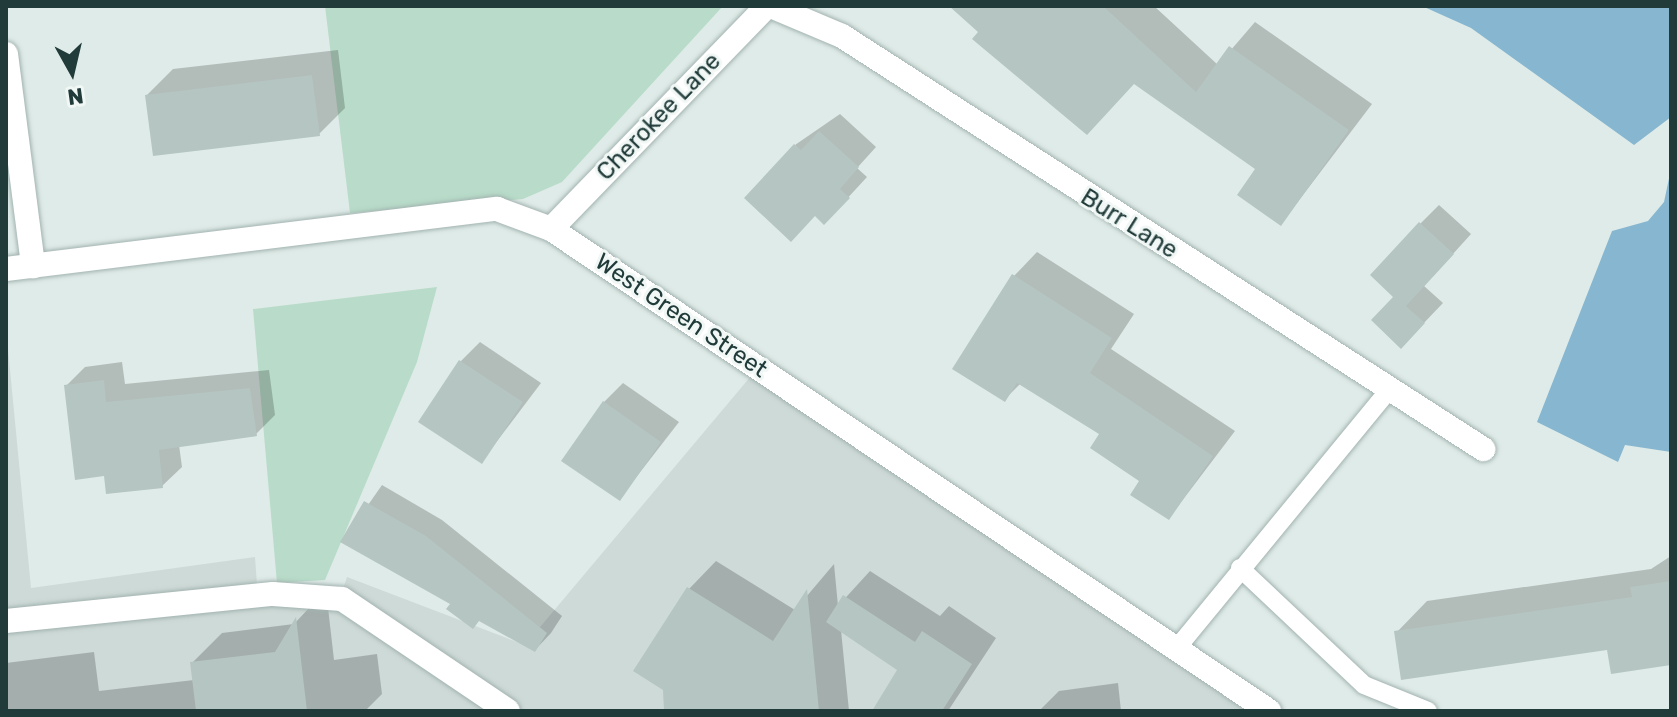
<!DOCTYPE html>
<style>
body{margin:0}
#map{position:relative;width:1677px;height:717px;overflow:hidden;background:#dfebe8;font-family:Rubik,sans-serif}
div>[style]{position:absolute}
.built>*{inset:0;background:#cedad7}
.green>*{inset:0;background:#b8dcc9}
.water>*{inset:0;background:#87b7d0}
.shadow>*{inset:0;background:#0003}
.building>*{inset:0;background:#b5c5c1}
.roads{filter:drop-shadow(0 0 2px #a2b3b0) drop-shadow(0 0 2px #a2b3b0)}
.service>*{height:18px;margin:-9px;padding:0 9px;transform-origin:9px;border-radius:9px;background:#fff}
.minor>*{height:24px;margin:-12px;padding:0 12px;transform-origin:12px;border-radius:12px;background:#fff}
span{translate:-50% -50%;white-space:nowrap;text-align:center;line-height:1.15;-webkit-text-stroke:6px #f0f7f5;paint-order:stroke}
.street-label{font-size:24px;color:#203b39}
.frame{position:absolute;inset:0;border:8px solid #203b39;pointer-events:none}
.north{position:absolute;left:32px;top:32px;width:80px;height:80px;-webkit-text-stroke:6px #f0f7f5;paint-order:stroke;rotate:172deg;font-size:22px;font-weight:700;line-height:32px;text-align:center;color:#203b39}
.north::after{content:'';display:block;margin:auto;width:28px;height:36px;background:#203b39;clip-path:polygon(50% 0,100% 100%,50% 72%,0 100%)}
</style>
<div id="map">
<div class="built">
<div style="clip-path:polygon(6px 328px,31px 588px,255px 557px,257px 585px,342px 592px,347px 577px,525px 645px,751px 376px,1247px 711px,6px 711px)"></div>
</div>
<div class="green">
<div style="clip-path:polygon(325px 6px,723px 6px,562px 182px,523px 199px,350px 213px)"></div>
<div style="clip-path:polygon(437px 287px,417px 362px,325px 580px,277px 583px,253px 309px)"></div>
</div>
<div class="water">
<div style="clip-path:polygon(1422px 6px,1671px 6px,1671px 117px,1634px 145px,1471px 28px)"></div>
<div style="clip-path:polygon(1671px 169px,1671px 452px,1625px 445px,1618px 462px,1537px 422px,1612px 231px,1648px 221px,1664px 202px)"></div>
</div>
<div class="shadow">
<div style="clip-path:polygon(952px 6px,1154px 6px,1218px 65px,1255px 22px,1372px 104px,1281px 224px,1258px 168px,1135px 82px,981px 32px)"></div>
<div style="clip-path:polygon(338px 50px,345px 108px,319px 134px,147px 95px,173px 69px)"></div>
<div style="clip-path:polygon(840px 114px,876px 147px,857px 168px,867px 177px,843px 203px,795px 145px)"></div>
<div style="clip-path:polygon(1439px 205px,1471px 234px,1424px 286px,1443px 303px,1420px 327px,1396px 296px,1420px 224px)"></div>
<div style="clip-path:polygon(1037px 252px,1134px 314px,1111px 349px,1235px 431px,1169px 518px,1102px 434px,1021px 383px,1005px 399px,1014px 276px)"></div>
<div style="clip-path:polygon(480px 342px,541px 383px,482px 461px,461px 361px)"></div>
<div style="clip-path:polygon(122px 362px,125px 384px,269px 370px,275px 415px,256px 434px,179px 445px,182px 467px,162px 486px,106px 474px,66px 386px,85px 367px)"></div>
<div style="clip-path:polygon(623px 383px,679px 422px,620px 498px,604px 402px)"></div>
<div style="clip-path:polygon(382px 485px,442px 520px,562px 616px,551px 633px,535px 650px,343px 541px)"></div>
<div style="clip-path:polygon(1671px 556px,1671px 663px,1609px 648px,1397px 632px,1427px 601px,1651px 569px)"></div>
<div style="clip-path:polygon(716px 561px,795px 610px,834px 564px,838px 606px,870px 571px,940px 616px,949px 606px,996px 638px,948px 711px,893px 711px,900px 669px,841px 630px,849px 711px,700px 711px,689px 589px)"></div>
<div style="clip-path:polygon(326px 590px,334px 660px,377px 654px,382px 694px,365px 711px,6px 711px,6px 663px,94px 652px,99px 691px,194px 680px,192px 663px,222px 633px,294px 624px)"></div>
<div style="clip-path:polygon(1118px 683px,1121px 711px,1039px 711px,1059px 691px)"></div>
</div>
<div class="building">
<div style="clip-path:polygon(949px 6px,1103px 6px,1196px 92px,1229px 46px,1349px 130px,1281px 226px,1237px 195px,1255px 169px,1134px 84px,1087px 135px,972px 39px,978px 32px)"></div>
<div style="clip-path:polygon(312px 75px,320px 136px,153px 156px,145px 95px)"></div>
<div style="clip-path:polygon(819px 131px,859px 167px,840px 189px,850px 198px,824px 225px,815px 216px,791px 242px,744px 198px,794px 144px,801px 150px)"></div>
<div style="clip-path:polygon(1419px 222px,1454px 254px,1406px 306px,1425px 323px,1401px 349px,1371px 320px,1393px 297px,1370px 275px)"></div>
<div style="clip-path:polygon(1012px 274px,1112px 338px,1090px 373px,1213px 456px,1169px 520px,1130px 495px,1139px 481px,1090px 448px,1099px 434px,1017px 383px,1005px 402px,952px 369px)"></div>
<div style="clip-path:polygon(459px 360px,523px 402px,482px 464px,418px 422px)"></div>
<div style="clip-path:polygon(104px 380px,106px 402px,250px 388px,257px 436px,159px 450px,163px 488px,106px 494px,104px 476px,75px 480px,64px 385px)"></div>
<div style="clip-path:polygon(603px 401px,661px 442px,620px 501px,561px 461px)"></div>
<div style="clip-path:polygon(364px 501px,426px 536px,547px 633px,535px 652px,479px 621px,473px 629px,446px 609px,450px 604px,340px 542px)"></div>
<div style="clip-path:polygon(1671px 581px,1671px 665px,1611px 674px,1607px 650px,1401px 680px,1394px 631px,1632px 597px,1630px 587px)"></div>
<div style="clip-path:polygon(687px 587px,773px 641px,807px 589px,819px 711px,664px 711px,663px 690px,633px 671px)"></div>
<div style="clip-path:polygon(843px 595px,915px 642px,922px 631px,972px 664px,942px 711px,872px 711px,897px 670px,826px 622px)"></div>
<div style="clip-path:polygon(296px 617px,307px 711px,196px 711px,190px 662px,275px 652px)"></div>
</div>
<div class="roads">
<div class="service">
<div style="left:1240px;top:568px;width:170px;rotate:43.3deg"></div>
<div style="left:1364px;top:685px;width:69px;rotate:22.1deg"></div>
<div style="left:1177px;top:648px;width:335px;rotate:-50.6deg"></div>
</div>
<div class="minor">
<div style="left:771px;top:6px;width:77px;rotate:22.9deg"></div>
<div style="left:842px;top:36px;width:763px;rotate:32.79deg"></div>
<div style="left:6px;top:54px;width:214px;rotate:82.7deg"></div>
<div style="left:551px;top:229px;width:310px;rotate:-45.9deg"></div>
<div style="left:6px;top:269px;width:495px;rotate:-7deg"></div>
<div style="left:497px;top:209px;width:58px;rotate:20.3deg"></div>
<div style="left:551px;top:229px;width:865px;rotate:33.87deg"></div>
<div style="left:6px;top:621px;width:268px;rotate:-5.8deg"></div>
<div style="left:273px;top:594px;width:69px;rotate:4.1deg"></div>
<div style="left:342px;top:599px;width:200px;rotate:34deg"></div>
</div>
</div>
<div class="street-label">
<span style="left:659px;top:117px;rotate:-46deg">Cherokee Lane</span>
<span style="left:1129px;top:224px;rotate:32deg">Burr Lane</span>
<span style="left:681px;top:316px;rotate:34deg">West Green Street</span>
</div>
<div class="frame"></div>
<div class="north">N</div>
</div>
